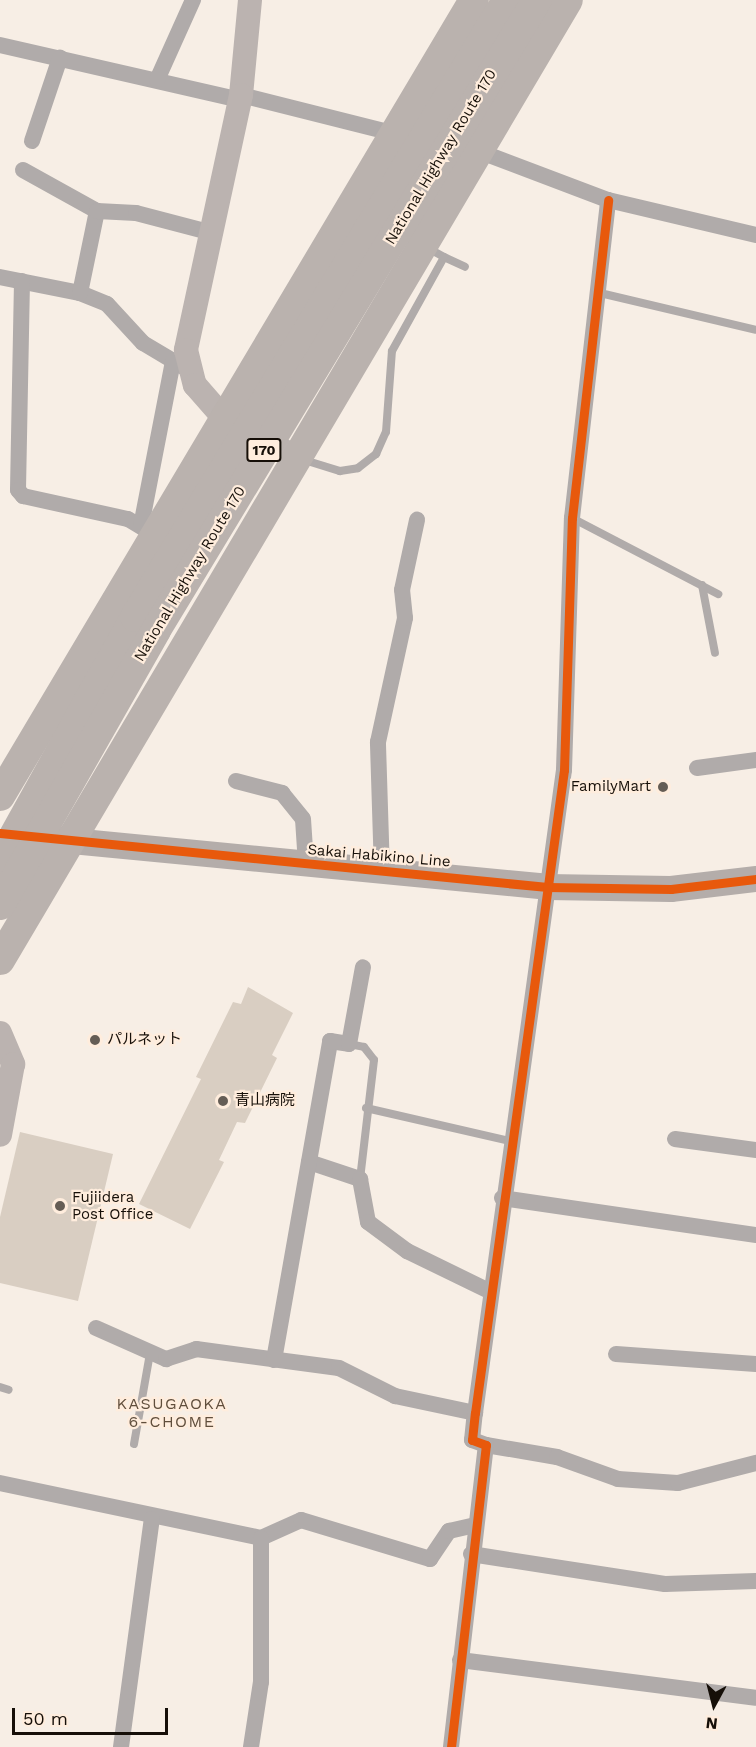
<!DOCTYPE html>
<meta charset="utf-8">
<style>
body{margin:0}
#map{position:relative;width:756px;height:1747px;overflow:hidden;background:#f7eee5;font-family:"Work Sans","Noto Sans JP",sans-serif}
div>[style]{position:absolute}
.building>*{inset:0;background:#d9cec2}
.lane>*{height:8px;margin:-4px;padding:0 4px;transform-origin:4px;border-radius:4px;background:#b0abaa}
.street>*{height:16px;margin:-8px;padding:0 8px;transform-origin:8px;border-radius:8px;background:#b0abaa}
.secondary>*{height:24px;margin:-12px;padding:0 12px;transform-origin:12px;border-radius:12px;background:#bbb3b0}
.primary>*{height:26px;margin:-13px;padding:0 13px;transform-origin:13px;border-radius:13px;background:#b4adaa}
.highway>*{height:30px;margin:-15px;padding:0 15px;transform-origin:15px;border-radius:15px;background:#bab2ae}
.highway-bridge>*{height:30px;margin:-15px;padding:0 15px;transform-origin:15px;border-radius:15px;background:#bab2ae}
.cycleway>*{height:9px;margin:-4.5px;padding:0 4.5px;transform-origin:4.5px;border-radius:4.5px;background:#e8590c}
.dots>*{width:16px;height:16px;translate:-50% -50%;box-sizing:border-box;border:3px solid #ffeddd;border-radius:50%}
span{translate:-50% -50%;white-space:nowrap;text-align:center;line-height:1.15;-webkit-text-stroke:4.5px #ffeddd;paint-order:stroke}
.shield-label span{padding:2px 4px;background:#ffeddd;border:2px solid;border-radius:4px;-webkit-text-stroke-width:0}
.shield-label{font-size:14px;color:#160f08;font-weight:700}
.street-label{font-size:15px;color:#160f08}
.poi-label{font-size:15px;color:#160f08}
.right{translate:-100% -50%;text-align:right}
.left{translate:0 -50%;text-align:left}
.neighbourhood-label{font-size:16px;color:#604e3c;letter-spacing:1.5px}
.north{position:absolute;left:684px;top:1675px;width:60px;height:60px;-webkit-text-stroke:4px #ffeddd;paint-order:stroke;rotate:187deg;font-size:16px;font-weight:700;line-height:24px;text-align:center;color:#160f08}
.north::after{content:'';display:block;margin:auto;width:21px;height:27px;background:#160f08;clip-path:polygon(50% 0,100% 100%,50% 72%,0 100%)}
.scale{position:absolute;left:12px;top:1708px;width:156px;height:27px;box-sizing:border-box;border:3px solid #160f08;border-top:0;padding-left:8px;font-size:18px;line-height:21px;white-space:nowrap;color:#160f08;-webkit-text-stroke:4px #ffeddd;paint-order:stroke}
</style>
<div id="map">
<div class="building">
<div style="clip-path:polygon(248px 987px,293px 1013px,272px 1055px,277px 1058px,245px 1123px,237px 1122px,219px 1160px,224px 1162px,190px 1229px,139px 1204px,201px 1079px,196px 1077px,233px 1002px,241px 1004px)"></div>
<div style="clip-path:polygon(20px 1132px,113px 1154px,78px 1301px,0 1283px,0 1217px)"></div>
</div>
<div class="lane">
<div style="left:444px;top:257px;width:23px;rotate:25deg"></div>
<div style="left:600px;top:293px;width:160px;rotate:13.3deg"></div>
<div style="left:301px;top:459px;width:41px;rotate:17.1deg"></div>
<div style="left:340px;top:471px;width:18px;rotate:-9deg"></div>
<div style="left:358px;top:468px;width:23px;rotate:-38deg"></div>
<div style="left:376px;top:454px;width:24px;rotate:-66deg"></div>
<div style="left:386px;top:432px;width:81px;rotate:-85.8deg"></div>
<div style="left:392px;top:351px;width:107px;rotate:-61deg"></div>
<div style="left:444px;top:257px;width:21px;rotate:-151deg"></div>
<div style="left:572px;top:518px;width:165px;rotate:27.5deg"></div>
<div style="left:702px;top:585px;width:69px;rotate:79.2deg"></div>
<div style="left:349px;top:1044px;width:15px;rotate:11deg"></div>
<div style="left:364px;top:1047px;width:16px;rotate:52deg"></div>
<div style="left:374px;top:1060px;width:120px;rotate:96.7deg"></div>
<div style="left:366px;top:1108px;width:148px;rotate:12.9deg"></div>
<div style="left:0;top:1387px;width:9px;rotate:18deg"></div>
<div style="left:134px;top:1444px;width:92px;rotate:-80deg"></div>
</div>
<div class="street">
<div style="left:0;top:45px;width:246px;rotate:12.9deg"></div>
<div style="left:157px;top:80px;width:88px;rotate:-65.8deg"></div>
<div style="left:241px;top:95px;width:164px;rotate:14.1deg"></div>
<div style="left:32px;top:141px;width:88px;rotate:-71.4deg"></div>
<div style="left:473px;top:149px;width:144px;rotate:20.7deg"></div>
<div style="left:608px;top:200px;width:152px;rotate:13.3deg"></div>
<div style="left:23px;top:170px;width:85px;rotate:29deg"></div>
<div style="left:0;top:277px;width:82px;rotate:11.3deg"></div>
<div style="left:80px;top:293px;width:29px;rotate:22deg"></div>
<div style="left:107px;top:304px;width:53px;rotate:47.3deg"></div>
<div style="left:143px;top:343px;width:55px;rotate:30.8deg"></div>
<div style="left:22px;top:281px;width:209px;rotate:91.1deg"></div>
<div style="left:18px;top:490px;width:8px;rotate:50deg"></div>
<div style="left:23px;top:496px;width:107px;rotate:12.4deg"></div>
<div style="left:128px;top:519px;width:29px;rotate:31deg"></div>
<div style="left:80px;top:293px;width:84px;rotate:-78.3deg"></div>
<div style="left:97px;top:211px;width:39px;rotate:3deg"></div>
<div style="left:136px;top:213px;width:79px;rotate:14.7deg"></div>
<div style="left:141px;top:526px;width:168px;rotate:-79deg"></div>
<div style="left:697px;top:768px;width:60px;rotate:-7.7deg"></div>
<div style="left:236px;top:781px;width:48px;rotate:14.6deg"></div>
<div style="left:282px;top:793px;width:33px;rotate:51deg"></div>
<div style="left:303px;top:819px;width:45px;rotate:86.2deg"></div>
<div style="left:382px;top:872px;width:130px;rotate:-91.8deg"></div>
<div style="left:378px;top:742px;width:127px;rotate:-77.7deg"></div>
<div style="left:405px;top:618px;width:28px;rotate:-96deg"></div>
<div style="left:402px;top:590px;width:72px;rotate:-77.9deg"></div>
<div style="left:675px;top:1139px;width:82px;rotate:7.7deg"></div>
<div style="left:309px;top:1162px;width:54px;rotate:18.4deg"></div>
<div style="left:360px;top:1179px;width:44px;rotate:79.5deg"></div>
<div style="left:368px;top:1222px;width:49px;rotate:36.6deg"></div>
<div style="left:407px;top:1251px;width:91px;rotate:26deg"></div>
<div style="left:502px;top:1198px;width:257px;rotate:8.3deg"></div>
<div style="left:96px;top:1328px;width:77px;rotate:23.9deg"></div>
<div style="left:166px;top:1359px;width:32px;rotate:-18deg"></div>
<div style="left:196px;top:1349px;width:144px;rotate:7.6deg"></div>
<div style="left:339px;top:1368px;width:63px;rotate:26.6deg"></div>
<div style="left:395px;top:1396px;width:82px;rotate:12deg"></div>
<div style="left:616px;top:1354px;width:140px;rotate:4.1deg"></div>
<div style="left:274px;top:1360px;width:324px;rotate:-80deg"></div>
<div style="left:330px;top:1041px;width:19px;rotate:9deg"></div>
<div style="left:349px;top:1044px;width:78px;rotate:-79.7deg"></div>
<div style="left:486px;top:1445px;width:72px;rotate:9.6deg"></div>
<div style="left:557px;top:1457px;width:65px;rotate:19.8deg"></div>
<div style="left:618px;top:1479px;width:60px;rotate:3.8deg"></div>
<div style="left:678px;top:1483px;width:81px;rotate:-14.4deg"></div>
<div style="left:0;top:1483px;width:267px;rotate:11.9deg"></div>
<div style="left:261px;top:1538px;width:44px;rotate:-24.2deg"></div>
<div style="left:301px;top:1520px;width:135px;rotate:16.8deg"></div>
<div style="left:430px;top:1559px;width:34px;rotate:-56deg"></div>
<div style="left:449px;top:1531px;width:27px;rotate:-13deg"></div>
<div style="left:471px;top:1554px;width:196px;rotate:8.8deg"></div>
<div style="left:665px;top:1584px;width:91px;rotate:-1.9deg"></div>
<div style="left:460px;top:1660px;width:298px;rotate:7.3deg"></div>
<div style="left:121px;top:1747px;width:230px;rotate:-82.3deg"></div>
<div style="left:251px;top:1747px;width:66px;rotate:-81.3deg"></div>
<div style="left:261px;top:1682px;width:144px;rotate:-90deg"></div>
<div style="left:451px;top:1747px;width:304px;rotate:-83.4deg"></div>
<div style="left:486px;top:1445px;width:15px;rotate:-160deg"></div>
<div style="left:472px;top:1440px;width:27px;rotate:-84deg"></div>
<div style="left:475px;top:1413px;width:649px;rotate:-82.12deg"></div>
<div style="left:564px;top:770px;width:252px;rotate:-88.2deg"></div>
<div style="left:572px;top:518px;width:320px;rotate:-83.5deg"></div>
</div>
<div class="secondary">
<div style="left:250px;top:0;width:95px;rotate:95.4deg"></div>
<div style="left:241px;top:95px;width:261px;rotate:102.2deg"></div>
<div style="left:186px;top:350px;width:36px;rotate:76deg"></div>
<div style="left:195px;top:385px;width:41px;rotate:48.9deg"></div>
<div style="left:222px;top:416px;width:84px;rotate:29.3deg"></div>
<div style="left:0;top:1033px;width:34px;rotate:67deg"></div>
<div style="left:13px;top:1064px;width:72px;rotate:100.4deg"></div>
</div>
<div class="primary">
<div style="left:51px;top:839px;width:498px;rotate:5.5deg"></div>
<div style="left:547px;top:887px;width:124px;rotate:0.9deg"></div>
<div style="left:671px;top:889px;width:86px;rotate:-6.7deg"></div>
</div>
<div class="highway">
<div style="left:0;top:796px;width:926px;rotate:-59.23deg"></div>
<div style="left:0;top:960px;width:1115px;rotate:-59.39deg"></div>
</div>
<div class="highway-bridge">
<div style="left:0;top:861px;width:279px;rotate:-61deg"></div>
<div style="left:135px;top:617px;width:720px;rotate:-58.91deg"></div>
<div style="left:0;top:905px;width:316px;rotate:-60.4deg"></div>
<div style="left:156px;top:630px;width:736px;rotate:-58.84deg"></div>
</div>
<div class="cycleway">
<div style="left:0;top:833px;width:550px;rotate:5.64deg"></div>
<div style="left:547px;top:887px;width:124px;rotate:0.9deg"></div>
<div style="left:671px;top:889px;width:86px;rotate:-6.7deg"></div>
<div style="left:451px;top:1747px;width:304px;rotate:-83.4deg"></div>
<div style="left:486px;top:1445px;width:15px;rotate:-160deg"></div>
<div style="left:472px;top:1440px;width:27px;rotate:-84deg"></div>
<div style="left:475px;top:1413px;width:649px;rotate:-82.12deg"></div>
<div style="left:564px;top:770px;width:252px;rotate:-88.2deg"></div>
<div style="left:572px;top:518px;width:320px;rotate:-83.5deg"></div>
</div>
<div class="dots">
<div style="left:663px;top:787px;background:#655d55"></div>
<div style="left:95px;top:1040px;background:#655d55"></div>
<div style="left:223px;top:1101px;background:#655d55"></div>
<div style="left:60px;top:1206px;background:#655d55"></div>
</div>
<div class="shield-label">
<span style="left:264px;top:450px">170</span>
</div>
<div class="street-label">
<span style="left:441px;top:157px;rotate:-59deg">National Highway Route 170</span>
<span style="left:190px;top:574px;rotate:-59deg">National Highway Route 170</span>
<span style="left:379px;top:856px;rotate:5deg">Sakai Habikino Line</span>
</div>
<div class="poi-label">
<span class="right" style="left:651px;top:787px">FamilyMart</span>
<span class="left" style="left:107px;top:1040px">パルネット</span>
<span class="left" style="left:235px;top:1101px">青山病院</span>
<span class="left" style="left:72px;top:1206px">Fujiidera<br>Post Office</span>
</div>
<div class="neighbourhood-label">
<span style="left:172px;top:1413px">KASUGAOKA<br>6-CHOME</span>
</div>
<div class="north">N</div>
<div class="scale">50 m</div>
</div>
